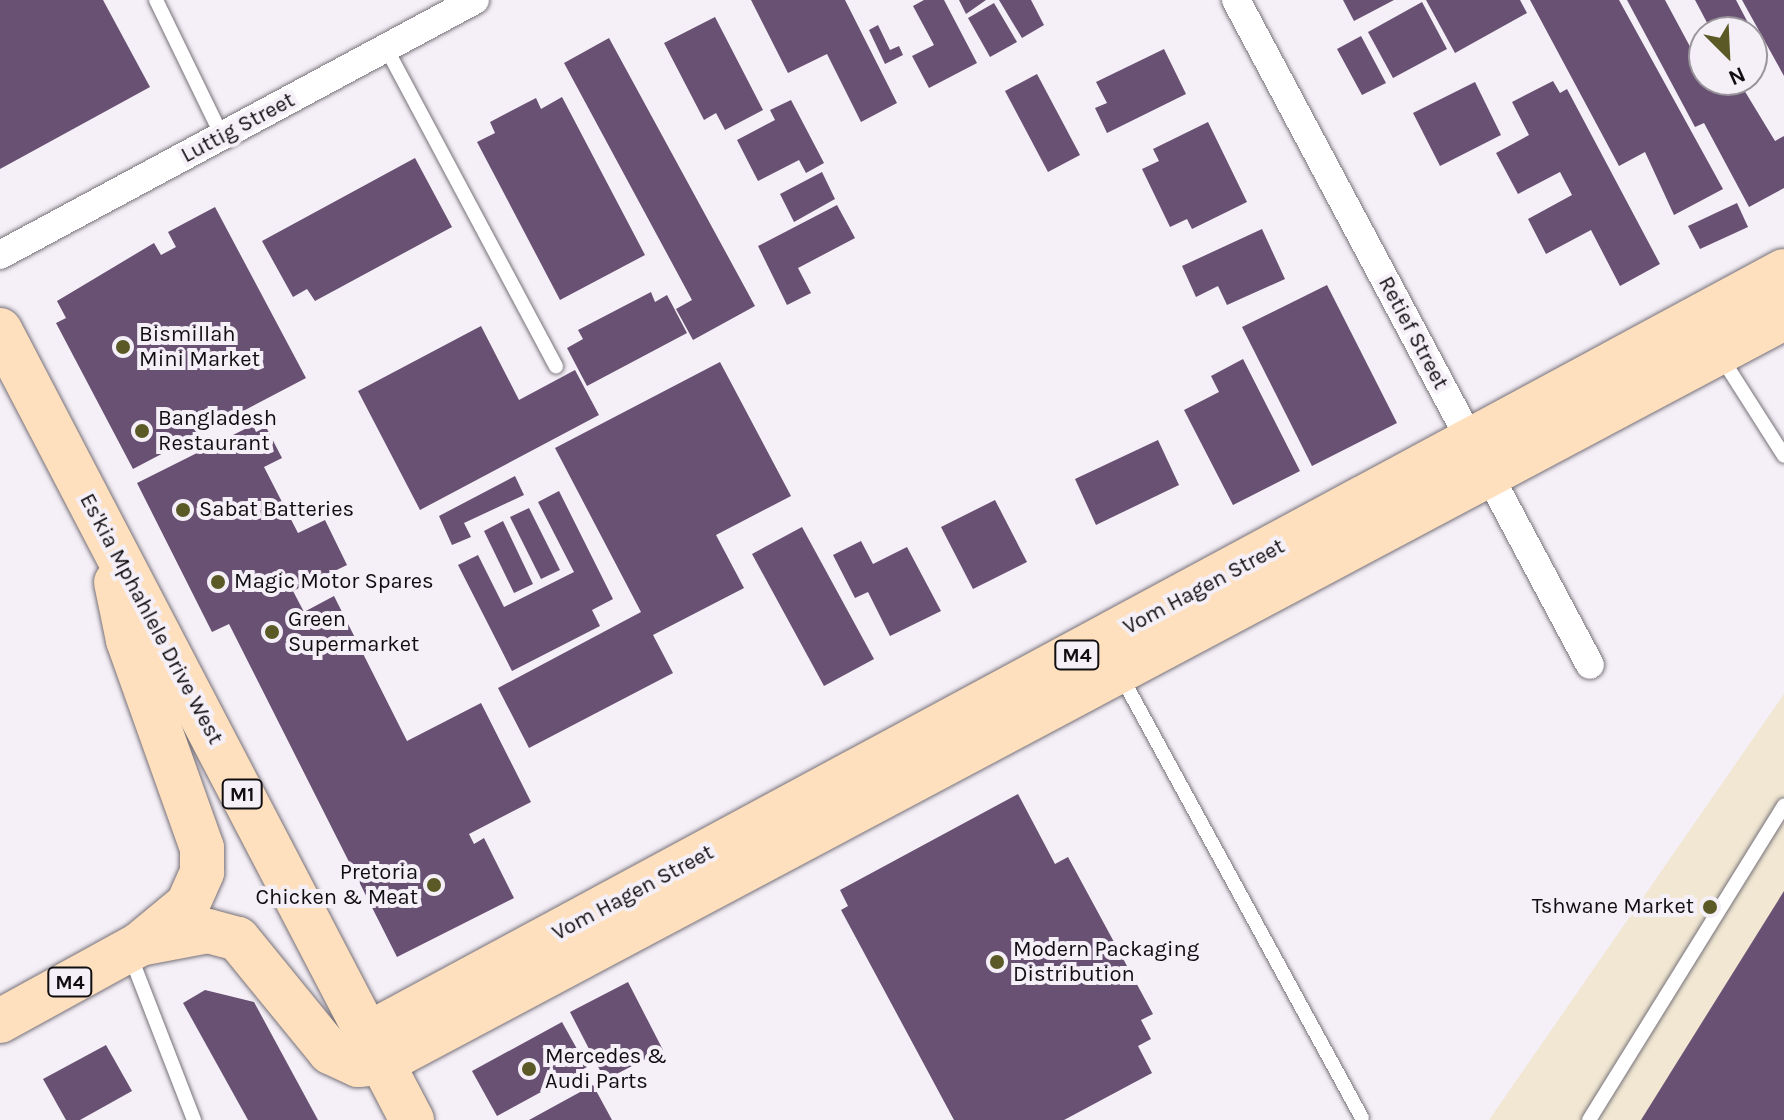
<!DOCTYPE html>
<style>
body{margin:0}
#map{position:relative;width:1784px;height:1120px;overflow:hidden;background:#f5eff7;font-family:Karla,sans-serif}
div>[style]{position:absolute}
.commercial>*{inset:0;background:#f1e7d2}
.building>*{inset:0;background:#685173}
.roads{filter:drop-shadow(0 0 2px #767178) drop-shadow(0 0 2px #767178)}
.lane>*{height:14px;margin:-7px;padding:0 7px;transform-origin:7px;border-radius:7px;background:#fff}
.street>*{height:28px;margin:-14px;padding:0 14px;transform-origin:14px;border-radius:14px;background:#fff}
.primary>*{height:44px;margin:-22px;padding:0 22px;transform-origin:22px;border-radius:22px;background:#fee0bf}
.dots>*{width:22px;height:22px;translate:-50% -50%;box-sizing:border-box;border:4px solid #f5eff7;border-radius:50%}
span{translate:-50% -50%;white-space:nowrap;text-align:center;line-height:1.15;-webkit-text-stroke:8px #f5eff7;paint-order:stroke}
.shield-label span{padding:2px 6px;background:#f5eff7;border:2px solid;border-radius:6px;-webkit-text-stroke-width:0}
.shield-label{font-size:20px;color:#100e10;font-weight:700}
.street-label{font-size:22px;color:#100e10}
.poi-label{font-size:22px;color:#100e10}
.left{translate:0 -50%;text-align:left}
.right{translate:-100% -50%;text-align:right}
.north{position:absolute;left:1688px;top:16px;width:80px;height:80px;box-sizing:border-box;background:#f5eff7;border:2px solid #99959b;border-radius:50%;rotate:156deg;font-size:22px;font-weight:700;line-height:32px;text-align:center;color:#100e10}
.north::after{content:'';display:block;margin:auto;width:28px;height:36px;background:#5b5a27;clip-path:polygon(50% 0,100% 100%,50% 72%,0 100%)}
</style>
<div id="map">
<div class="commercial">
<div style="clip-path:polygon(1784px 694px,1784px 1120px,1489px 1120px)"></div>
</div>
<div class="building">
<div style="clip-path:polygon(0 0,103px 0,150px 87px,0 169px)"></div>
<div style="clip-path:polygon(751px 0,845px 0,897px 103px,861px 122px,827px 54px,788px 73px)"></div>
<div style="clip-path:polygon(924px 0,944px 0,977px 63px,929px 88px,912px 56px,934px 45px,913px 6px)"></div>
<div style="clip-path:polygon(959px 0,986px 0,966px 14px)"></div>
<div style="clip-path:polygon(999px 0,1031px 0,1044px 25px,1022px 38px)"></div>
<div style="clip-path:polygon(1343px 0,1394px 0,1354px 21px)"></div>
<div style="clip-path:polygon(1426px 0,1520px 0,1527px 13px,1455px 53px)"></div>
<div style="clip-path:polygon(1530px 0,1619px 0,1723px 189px,1674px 215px,1645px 152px,1619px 166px)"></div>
<div style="clip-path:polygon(1627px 0,1665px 0,1694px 54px,1704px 49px,1704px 80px,1738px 80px,1775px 141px,1784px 136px,1784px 188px,1749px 207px,1704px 123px,1695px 127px)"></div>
<div style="clip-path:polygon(1695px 0,1736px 0,1766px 57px,1752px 64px,1752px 32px,1712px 32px)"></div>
<div style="clip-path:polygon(1742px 0,1784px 0,1784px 76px)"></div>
<div style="clip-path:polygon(1422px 2px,1447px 49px,1393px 78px,1368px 32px)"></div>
<div style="clip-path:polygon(994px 3px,1017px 42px,990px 57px,968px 18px)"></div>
<div style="clip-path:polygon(715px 17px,763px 110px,725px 130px,716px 113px,704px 120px,664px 43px)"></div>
<div style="clip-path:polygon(878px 25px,890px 50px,899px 46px,903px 55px,885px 64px,869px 30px)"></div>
<div style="clip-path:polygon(1361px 36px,1386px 83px,1362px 95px,1337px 49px)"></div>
<div style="clip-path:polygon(609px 38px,755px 306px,693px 340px,676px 309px,692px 300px,564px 63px)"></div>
<div style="clip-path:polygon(1164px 49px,1186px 94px,1107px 133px,1095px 108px,1107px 103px,1096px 82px)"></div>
<div style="clip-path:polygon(1037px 74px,1080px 155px,1048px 172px,1005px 91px)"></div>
<div style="clip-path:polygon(1553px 81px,1560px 93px,1567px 89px,1660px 264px,1620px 286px,1591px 230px,1546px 254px,1528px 219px,1572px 195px,1560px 172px,1518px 194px,1496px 153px,1529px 135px,1512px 102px)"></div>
<div style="clip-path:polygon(1475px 82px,1501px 135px,1440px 166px,1413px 113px)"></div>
<div style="clip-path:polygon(562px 97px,645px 255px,560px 300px,477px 142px,495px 133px,490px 122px,536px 98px,541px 109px)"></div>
<div style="clip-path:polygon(791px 100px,824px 163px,806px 173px,799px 160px,758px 181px,737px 140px,775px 120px,770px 110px)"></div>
<div style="clip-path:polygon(1208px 122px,1247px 202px,1192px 229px,1187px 219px,1170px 227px,1142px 169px,1159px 161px,1153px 149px)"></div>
<div style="clip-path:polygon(415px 158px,452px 227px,315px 301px,307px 289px,293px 297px,262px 241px)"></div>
<div style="clip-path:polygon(822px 172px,835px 199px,794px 222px,780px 194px)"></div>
<div style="clip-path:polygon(1737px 203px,1748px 227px,1700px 249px,1688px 226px)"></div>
<div style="clip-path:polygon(837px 205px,855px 238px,798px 268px,811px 293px,787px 305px,758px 246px)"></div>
<div style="clip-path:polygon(215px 207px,306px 378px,133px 469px,56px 323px,66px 318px,57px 301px,154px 243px,161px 255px,176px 247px,168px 232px)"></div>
<div style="clip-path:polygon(1262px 229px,1285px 279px,1227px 305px,1218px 286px,1196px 297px,1182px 266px)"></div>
<div style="clip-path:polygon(1327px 285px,1397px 423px,1312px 466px,1242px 327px)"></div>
<div style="clip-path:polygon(651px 292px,655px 302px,667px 295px,687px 333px,587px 386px,567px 348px,583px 339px,578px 330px)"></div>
<div style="clip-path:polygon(481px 326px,519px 400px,575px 370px,599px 415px,420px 510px,358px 391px)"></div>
<div style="clip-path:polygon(1243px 359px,1300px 471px,1233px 505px,1184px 410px,1219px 392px,1211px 376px)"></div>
<div style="clip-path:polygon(720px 362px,791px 496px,716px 535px,744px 588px,653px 635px,673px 673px,529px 748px,498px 688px,641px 612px,555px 448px)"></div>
<div style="clip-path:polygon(253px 425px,256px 432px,266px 427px,282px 458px,264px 467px,298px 533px,325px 520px,347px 565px,293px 591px,304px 612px,334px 596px,407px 741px,481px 703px,531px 802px,469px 834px,474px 844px,484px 838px,514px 898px,397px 957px,229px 624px,212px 632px,137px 483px)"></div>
<div style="clip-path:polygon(1158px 440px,1179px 485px,1096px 525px,1075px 479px)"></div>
<div style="clip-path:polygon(515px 476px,524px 495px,464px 523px,471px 537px,452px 545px,439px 516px)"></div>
<div style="clip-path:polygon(559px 491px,613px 599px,592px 610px,600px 626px,512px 671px,458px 565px,478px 555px,504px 607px,574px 572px,538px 502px)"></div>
<div style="clip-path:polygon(995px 500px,1027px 562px,973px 589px,941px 527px)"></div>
<div style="clip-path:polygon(529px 508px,560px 570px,541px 579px,510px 517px)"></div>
<div style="clip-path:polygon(503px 521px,533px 584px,514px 593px,484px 531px)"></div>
<div style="clip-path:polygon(802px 527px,874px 659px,824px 686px,752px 554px)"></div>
<div style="clip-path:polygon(861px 541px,873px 564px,907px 547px,941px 611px,890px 636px,868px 592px,855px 598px,833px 555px)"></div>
<div style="clip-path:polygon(1018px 794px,1055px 864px,1068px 857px,1153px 1014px,1141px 1020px,1151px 1039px,1138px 1046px,1152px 1073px,1064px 1120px,954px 1120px,841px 910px,848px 906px,840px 890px)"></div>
<div style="clip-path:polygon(1784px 891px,1784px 1120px,1641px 1120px)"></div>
<div style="clip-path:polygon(628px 982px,663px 1050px,605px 1080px,570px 1012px)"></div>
<div style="clip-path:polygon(205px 990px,254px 1002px,318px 1120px,248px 1120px,183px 1003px)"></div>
<div style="clip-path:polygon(562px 1022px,587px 1067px,497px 1116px,472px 1071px)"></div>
<div style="clip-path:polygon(106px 1045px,132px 1091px,80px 1120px,66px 1120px,43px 1079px)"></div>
<div style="clip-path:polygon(593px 1085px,612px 1120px,529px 1120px)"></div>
</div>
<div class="roads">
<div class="lane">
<div style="left:156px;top:0;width:151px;rotate:64.1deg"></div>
<div style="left:386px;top:48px;width:361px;rotate:61.9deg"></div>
<div style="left:1721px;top:357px;width:117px;rotate:57.5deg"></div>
<div style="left:1121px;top:676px;width:503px;rotate:61.4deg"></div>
<div style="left:130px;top:955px;width:177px;rotate:68.8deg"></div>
<div style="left:1589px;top:1120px;width:370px;rotate:-58.2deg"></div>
</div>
<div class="street">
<div style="left:1236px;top:0;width:753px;rotate:61.97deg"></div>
<div style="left:0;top:255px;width:539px;rotate:-28.23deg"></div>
</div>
<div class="primary">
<div style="left:0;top:330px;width:891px;rotate:62.46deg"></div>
<div style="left:140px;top:944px;width:69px;rotate:-10.8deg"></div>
<div style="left:208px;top:931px;width:31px;rotate:15deg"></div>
<div style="left:238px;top:939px;width:146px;rotate:50.8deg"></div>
<div style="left:330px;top:1052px;width:31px;rotate:25deg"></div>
<div style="left:358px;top:1065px;width:24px;rotate:-5deg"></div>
<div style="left:382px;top:1063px;width:1588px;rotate:-27.99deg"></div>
<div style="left:0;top:1021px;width:160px;rotate:-28.8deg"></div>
<div style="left:140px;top:944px;width:62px;rotate:-39.8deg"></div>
<div style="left:188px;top:904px;width:35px;rotate:-66deg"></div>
<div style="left:202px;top:872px;width:24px;rotate:-90deg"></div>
<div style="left:202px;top:848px;width:221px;rotate:-109.6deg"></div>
<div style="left:128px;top:640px;width:59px;rotate:-101.7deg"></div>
<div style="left:368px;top:1034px;width:1608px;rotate:-28.32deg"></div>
</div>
</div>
<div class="dots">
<div style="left:123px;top:347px;background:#5b5a27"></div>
<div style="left:142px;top:431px;background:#5b5a27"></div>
<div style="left:183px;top:510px;background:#5b5a27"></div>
<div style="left:218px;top:582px;background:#5b5a27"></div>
<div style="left:272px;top:632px;background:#5b5a27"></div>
<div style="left:434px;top:885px;background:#5b5a27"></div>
<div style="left:1710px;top:907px;background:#5b5a27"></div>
<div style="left:997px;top:962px;background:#5b5a27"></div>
<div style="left:529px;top:1069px;background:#5b5a27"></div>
</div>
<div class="shield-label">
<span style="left:1077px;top:655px">M4</span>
<span style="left:242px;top:794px">M1</span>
<span style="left:70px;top:982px">M4</span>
</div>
<div class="street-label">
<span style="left:238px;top:128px;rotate:-28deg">Luttig Street</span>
<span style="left:1413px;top:333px;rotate:62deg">Retief Street</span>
<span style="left:1204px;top:587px;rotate:-28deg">Vom Hagen Street</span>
<span style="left:151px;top:619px;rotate:62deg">Es'kia Mphahlele Drive West</span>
<span style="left:633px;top:893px;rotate:-28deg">Vom Hagen Street</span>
</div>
<div class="poi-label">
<span class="left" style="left:139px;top:347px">Bismillah<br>Mini Market</span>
<span class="left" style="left:158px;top:431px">Bangladesh<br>Restaurant</span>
<span class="left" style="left:199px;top:510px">Sabat Batteries</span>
<span class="left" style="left:234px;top:582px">Magic Motor Spares</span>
<span class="left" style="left:288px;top:632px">Green<br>Supermarket</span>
<span class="right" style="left:418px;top:885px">Pretoria<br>Chicken &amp; Meat</span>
<span class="right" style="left:1694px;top:907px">Tshwane Market</span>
<span class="left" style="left:1013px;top:962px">Modern Packaging<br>Distribution</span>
<span class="left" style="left:545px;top:1069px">Mercedes &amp;<br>Audi Parts</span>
</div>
<div class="north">N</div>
</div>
